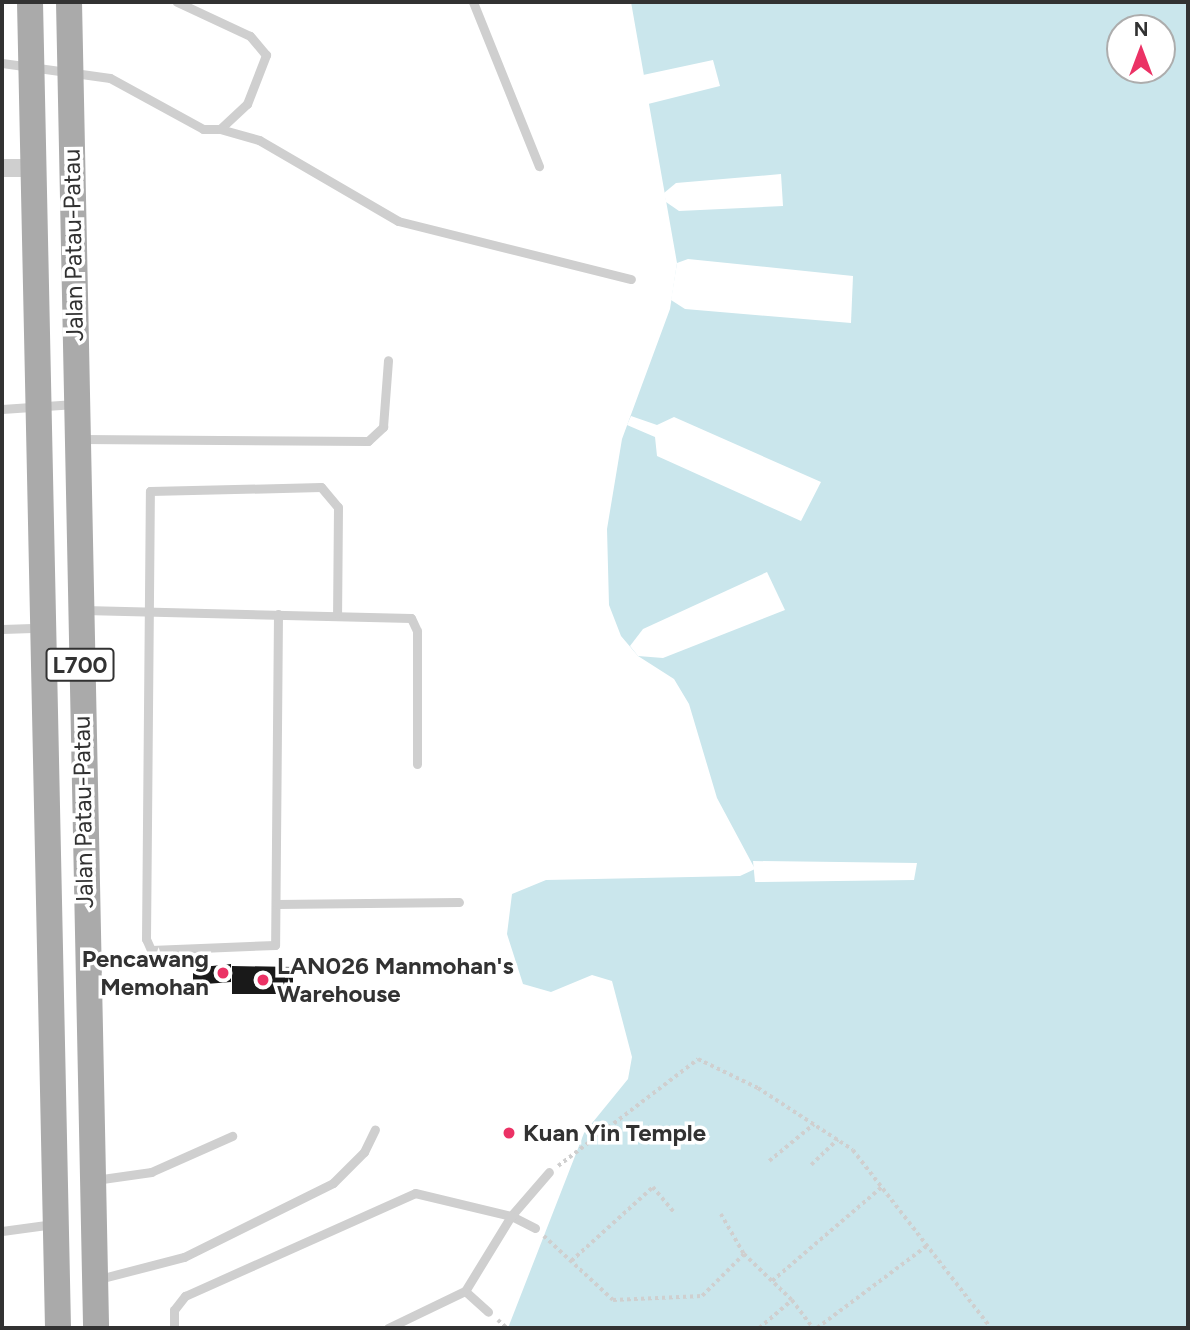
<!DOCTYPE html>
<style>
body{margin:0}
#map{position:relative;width:1190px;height:1330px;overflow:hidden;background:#fff;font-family:Figtree,sans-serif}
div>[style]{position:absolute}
.water>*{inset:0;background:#cae6ec}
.pier>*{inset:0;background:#fff}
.building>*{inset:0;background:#191919}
.path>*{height:3.5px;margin-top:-1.75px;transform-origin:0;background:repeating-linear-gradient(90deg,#cfcfcf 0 3.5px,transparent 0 7px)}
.service>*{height:9px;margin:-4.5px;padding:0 4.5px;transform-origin:4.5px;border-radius:4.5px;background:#cfcfcf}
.minor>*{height:18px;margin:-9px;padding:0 9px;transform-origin:9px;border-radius:9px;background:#cfcfcf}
.primary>*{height:26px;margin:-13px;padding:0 13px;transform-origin:13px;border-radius:13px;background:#aaa}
.dots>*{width:19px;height:19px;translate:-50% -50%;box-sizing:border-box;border:4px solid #fff;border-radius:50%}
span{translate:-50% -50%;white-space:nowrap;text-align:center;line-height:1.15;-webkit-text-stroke:7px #fff;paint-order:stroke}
.shield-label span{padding:2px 5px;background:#fff;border:2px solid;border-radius:5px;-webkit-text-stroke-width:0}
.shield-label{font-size:23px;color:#323232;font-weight:700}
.street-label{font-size:24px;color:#323232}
.poi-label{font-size:24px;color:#323232;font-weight:700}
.right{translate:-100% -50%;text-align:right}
.left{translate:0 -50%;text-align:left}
.frame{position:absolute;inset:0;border:4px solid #323232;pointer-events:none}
.north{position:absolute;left:1106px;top:14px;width:70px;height:70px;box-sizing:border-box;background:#fff;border:2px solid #adadad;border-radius:50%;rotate:0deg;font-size:19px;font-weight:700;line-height:28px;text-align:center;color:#323232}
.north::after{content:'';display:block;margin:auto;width:24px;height:32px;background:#eb3265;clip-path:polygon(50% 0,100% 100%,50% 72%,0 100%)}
</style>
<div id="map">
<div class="water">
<div style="clip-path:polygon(evenodd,631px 2px,1188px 2px,1188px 1328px,508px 1328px,584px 1133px,628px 1079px,632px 1057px,612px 981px,592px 975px,551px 992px,523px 984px,507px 934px,512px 894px,546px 880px,740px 876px,755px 869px,717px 798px,689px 704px,674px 679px,638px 656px,621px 636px,609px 605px,607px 529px,622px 439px,670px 309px,677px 263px,631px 2px,1120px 28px,1162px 28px,1162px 70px,1120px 70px,1120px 28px)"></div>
</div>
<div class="pier">
<div style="clip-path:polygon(713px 60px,720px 86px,648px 104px,643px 75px)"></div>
<div style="clip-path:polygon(781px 174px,783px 206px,679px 211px,666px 202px,664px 193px,676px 183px)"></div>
<div style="clip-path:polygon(688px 259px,853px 276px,851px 323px,685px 309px,671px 300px,677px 263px)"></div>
<div style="clip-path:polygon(631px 416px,657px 425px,674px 417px,821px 482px,801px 521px,657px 456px,655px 437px,627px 425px)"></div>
<div style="clip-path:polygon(767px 572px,785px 610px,663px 658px,638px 656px,630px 646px,643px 629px)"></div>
<div style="clip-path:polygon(753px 861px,917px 863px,914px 880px,755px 882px)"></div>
</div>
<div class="building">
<div style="clip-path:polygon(231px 964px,231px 982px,193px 985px,193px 968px)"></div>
<div style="clip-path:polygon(232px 966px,293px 967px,293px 994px,232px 994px)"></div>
</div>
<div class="path">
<div style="left:769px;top:1161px;width:58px;rotate:-39.4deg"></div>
<div style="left:811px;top:1165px;width:37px;rotate:-44deg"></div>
<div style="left:558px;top:1166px;width:176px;rotate:-37.4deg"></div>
<div style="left:698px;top:1059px;width:67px;rotate:25.8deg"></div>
<div style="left:758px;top:1088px;width:113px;rotate:33.1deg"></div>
<div style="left:853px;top:1150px;width:225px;rotate:52.2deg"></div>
<div style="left:721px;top:1214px;width:46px;rotate:60.1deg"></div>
<div style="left:544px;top:1236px;width:94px;rotate:42.8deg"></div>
<div style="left:613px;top:1300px;width:89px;rotate:-2.6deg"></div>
<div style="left:702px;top:1296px;width:59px;rotate:-45deg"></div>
<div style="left:744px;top:1254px;width:66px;rotate:43.8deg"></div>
<div style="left:571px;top:1261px;width:110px;rotate:-42.1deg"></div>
<div style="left:653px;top:1187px;width:33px;rotate:50deg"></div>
<div style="left:772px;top:1281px;width:146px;rotate:-40.6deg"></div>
<div style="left:498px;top:1320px;width:12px;rotate:42deg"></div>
<div style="left:759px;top:1328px;width:43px;rotate:-40.3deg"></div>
<div style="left:792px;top:1300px;width:35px;rotate:53deg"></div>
<div style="left:817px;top:1328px;width:139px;rotate:-36.8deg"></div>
</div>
<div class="service">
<div style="left:473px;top:2px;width:177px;rotate:68.1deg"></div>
<div style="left:2px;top:63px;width:109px;rotate:7.9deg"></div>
<div style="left:110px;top:78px;width:106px;rotate:28.7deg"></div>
<div style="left:203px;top:129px;width:17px"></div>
<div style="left:220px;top:129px;width:37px;rotate:-43deg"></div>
<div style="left:247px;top:104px;width:53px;rotate:-68.8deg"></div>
<div style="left:266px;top:55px;width:25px;rotate:-130deg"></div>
<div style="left:250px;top:36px;width:81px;rotate:-155deg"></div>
<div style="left:220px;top:129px;width:41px;rotate:15.8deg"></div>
<div style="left:259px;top:140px;width:161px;rotate:30.2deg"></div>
<div style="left:398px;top:221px;width:240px;rotate:14deg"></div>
<div style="left:2px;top:409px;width:73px;rotate:-3.9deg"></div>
<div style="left:81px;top:439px;width:287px;rotate:0.4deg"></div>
<div style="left:368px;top:441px;width:21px;rotate:-43deg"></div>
<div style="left:383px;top:427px;width:67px;rotate:-85.7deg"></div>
<div style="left:84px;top:610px;width:327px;rotate:1.4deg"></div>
<div style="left:411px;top:618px;width:14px;rotate:65deg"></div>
<div style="left:417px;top:631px;width:133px;rotate:90deg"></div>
<div style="left:278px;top:614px;width:331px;rotate:90.5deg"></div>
<div style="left:275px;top:945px;width:124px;rotate:177.7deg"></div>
<div style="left:151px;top:950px;width:12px;rotate:-114deg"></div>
<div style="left:146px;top:939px;width:448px;rotate:-89.5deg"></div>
<div style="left:150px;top:491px;width:171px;rotate:-1.3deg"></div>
<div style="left:321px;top:487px;width:26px;rotate:50deg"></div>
<div style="left:338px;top:507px;width:106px;rotate:90.5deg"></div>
<div style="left:2px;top:629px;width:38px;rotate:-2deg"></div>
<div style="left:277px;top:904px;width:182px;rotate:-0.6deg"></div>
<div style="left:95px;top:1180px;width:57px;rotate:-8.1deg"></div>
<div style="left:151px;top:1172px;width:89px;rotate:-24deg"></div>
<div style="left:535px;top:1228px;width:27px;rotate:-153deg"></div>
<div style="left:511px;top:1216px;width:58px;rotate:-49.2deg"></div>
<div style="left:2px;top:1231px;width:52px;rotate:-7.7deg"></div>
<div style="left:99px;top:1279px;width:88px;rotate:-14.5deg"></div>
<div style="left:184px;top:1257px;width:166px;rotate:-26.4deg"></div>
<div style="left:333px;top:1183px;width:44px;rotate:-45deg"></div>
<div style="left:364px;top:1152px;width:25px;rotate:-64deg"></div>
<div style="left:174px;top:1328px;width:18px;rotate:-90deg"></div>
<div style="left:174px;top:1310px;width:18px;rotate:-52deg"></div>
<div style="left:185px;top:1296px;width:252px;rotate:-24.1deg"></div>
<div style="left:415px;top:1193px;width:99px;rotate:13.5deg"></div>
<div style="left:511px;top:1216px;width:88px;rotate:121.5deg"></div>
<div style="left:465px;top:1291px;width:31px;rotate:42deg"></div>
<div style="left:388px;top:1328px;width:85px;rotate:-25.7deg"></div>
</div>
<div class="minor">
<div style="left:2px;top:168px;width:31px"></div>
</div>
<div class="primary">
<div style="left:30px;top:2px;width:1326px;rotate:88.79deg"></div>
<div style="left:69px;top:2px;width:1326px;rotate:88.83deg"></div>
</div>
<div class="dots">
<div style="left:223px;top:973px;background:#eb3265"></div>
<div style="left:263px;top:980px;background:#eb3265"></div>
<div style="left:509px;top:1133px;background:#eb3265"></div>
</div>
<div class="shield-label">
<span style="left:80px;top:665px">L700</span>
</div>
<div class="street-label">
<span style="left:73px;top:245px;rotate:-91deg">Jalan Patau-Patau</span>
<span style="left:83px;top:812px;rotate:-91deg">Jalan Patau-Patau</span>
</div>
<div class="poi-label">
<span class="right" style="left:209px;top:973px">Pencawang<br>Memohan</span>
<span class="left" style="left:277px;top:980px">LAN026 Manmohan's<br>Warehouse</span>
<span class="left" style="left:523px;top:1133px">Kuan Yin Temple</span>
</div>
<div class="frame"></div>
<div class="north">N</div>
</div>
